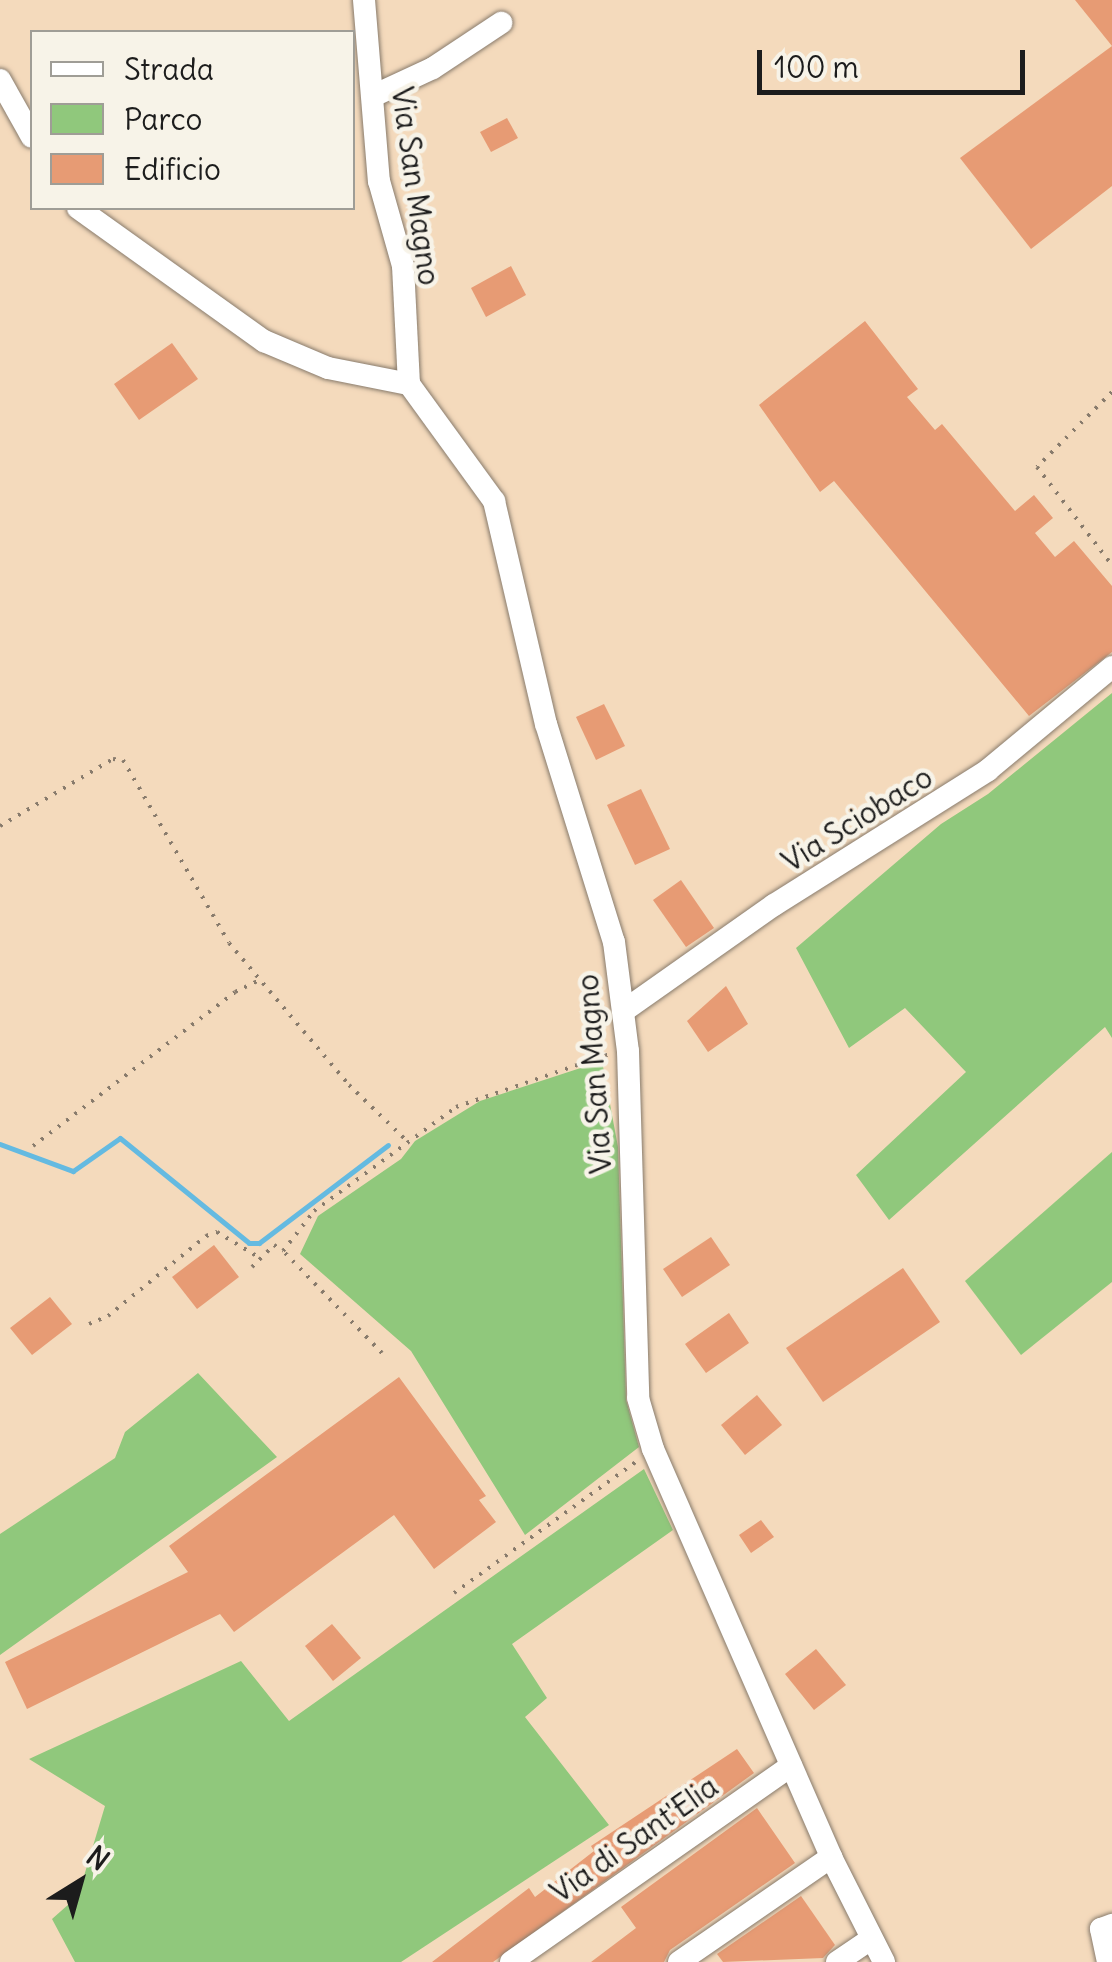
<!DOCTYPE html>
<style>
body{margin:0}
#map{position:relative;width:1112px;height:1962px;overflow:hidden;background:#f4dabc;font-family:Delius,sans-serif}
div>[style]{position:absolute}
.green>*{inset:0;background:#90c87c}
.stream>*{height:5px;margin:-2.5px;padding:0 2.5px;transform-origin:2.5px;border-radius:2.5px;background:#64bae1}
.building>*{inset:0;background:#e79b74}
.path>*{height:4px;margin-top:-2px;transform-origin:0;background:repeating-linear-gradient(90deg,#887b6c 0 2.5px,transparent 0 10.5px)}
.roads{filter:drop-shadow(0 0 2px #887b6c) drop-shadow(0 0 2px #887b6c)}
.minor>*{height:22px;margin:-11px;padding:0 11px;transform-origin:11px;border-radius:11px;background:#fff}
span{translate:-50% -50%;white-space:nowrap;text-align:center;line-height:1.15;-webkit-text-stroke:9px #f7f3e8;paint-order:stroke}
.street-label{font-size:30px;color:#1c1c1c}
.legend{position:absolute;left:30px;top:30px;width:325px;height:180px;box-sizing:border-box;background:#f7f3e8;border:2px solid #9f9d96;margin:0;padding:12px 18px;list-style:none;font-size:30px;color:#1c1c1c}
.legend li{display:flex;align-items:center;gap:20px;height:50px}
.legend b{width:50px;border:2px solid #9f9d96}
.north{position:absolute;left:30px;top:1832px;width:100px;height:100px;-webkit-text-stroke:8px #f7f3e8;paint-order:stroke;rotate:37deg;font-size:28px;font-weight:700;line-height:40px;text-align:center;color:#1c1c1c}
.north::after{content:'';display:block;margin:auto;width:35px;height:45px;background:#1c1c1c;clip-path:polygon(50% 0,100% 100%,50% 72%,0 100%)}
.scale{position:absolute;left:757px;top:50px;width:268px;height:45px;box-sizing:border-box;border:5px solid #1c1c1c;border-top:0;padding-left:12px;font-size:30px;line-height:35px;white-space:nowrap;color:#1c1c1c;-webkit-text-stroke:8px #f7f3e8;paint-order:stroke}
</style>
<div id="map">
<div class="green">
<div style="clip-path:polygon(1112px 693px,1112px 1038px,1105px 1027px,889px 1220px,856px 1175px,966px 1072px,905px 1008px,849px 1048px,796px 948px,941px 824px,988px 794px)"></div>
<div style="clip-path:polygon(602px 1061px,618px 1147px,626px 1400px,639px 1447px,525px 1535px,411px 1351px,300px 1254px,318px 1216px,401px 1159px,415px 1141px,480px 1101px)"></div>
<div style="clip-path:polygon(1112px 1152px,1112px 1282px,1021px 1355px,965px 1281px)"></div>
<div style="clip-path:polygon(198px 1373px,277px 1457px,0 1655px,0 1534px,115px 1458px,125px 1432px)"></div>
<div style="clip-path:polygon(644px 1469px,673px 1530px,512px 1644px,547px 1698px,525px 1717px,609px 1825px,401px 1962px,75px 1962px,52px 1919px,78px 1896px,105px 1806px,29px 1759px,241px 1661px,289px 1721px)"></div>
</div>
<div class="stream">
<div style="left:0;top:1144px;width:78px;rotate:20.3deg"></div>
<div style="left:73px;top:1171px;width:57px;rotate:-35.1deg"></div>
<div style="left:120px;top:1138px;width:166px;rotate:39.1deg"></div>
<div style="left:249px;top:1243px;width:10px"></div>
<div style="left:259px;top:1243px;width:162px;rotate:-37.2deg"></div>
</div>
<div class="building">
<div style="clip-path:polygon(1075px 0,1112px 0,1112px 46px)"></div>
<div style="clip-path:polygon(1112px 46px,1112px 186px,1031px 249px,960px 158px)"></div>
<div style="clip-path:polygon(507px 118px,518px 138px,491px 152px,480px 132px)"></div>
<div style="clip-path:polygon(511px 266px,526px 295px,486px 317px,471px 288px)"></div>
<div style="clip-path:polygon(865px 321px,918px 389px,907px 397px,935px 430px,942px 424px,1015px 511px,1034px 495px,1053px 518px,1035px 533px,1055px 557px,1074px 541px,1112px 586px,1112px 652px,1029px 716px,834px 481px,820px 492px,759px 405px)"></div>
<div style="clip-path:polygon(172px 343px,198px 379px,139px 420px,114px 384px)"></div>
<div style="clip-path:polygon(604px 704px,625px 746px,596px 760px,576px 717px)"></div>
<div style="clip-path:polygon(641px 789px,670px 849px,635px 865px,607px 805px)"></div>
<div style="clip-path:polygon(681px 880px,714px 928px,686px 947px,653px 900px)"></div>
<div style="clip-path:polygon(726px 986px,748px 1024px,708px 1052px,687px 1021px)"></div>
<div style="clip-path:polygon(711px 1237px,730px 1265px,682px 1297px,663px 1269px)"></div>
<div style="clip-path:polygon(214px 1245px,239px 1277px,197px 1309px,172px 1277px)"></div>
<div style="clip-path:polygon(903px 1268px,940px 1322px,823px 1402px,786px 1348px)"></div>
<div style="clip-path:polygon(50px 1297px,72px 1324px,32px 1355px,10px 1328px)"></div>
<div style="clip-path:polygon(729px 1313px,749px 1343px,706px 1373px,685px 1344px)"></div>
<div style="clip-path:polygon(399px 1377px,486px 1496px,479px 1500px,496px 1522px,434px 1569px,394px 1515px,234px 1632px,220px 1614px,27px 1709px,5px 1662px,188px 1572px,169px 1546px)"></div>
<div style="clip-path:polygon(757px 1395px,782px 1425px,745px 1455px,721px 1425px)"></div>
<div style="clip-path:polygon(761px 1520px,774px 1537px,751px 1553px,739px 1535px)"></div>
<div style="clip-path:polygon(332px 1624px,361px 1658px,333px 1681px,305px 1646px)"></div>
<div style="clip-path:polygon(816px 1649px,846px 1685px,814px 1710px,785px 1674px)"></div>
<div style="clip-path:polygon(737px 1749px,754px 1773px,493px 1962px,432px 1962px,529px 1888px,535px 1897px,594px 1851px,591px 1846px)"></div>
<div style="clip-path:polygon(757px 1808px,795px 1863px,670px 1950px,664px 1962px,591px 1962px,636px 1928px,621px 1907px)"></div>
<div style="clip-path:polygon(801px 1896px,835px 1945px,823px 1958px,723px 1962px,717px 1954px)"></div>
</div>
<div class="path">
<div style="left:1112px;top:392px;width:106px;rotate:135deg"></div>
<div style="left:1037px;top:467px;width:123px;rotate:52.6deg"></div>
<div style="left:0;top:826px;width:131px;rotate:-30.7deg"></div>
<div style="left:113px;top:759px;width:10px;rotate:6deg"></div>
<div style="left:123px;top:760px;width:211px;rotate:59.9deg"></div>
<div style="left:229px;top:943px;width:186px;rotate:49.8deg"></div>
<div style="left:349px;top:1085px;width:79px;rotate:44deg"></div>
<div style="left:33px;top:1146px;width:254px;rotate:-37.3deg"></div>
<div style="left:235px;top:992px;width:28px;rotate:-26deg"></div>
<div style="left:252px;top:1267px;width:31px;rotate:-45deg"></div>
<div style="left:274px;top:1245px;width:11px;rotate:34deg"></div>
<div style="left:89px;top:1324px;width:21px;rotate:-23deg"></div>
<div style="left:108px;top:1316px;width:127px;rotate:-39.2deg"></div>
<div style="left:206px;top:1236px;width:12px;rotate:-20deg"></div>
<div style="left:217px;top:1232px;width:50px;rotate:31.2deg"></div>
<div style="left:382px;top:1353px;width:142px;rotate:-134.1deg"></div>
<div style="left:283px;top:1251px;width:51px;rotate:-52.2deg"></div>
<div style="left:314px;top:1211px;width:176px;rotate:-36.2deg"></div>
<div style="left:456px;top:1107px;width:162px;rotate:-19.1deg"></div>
<div style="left:454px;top:1593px;width:226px;rotate:-35.8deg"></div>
</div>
<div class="roads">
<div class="minor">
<div style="left:364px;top:0;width:182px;rotate:85.3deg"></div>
<div style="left:379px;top:181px;width:88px;rotate:74.2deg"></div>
<div style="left:403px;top:266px;width:118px;rotate:87.1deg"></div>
<div style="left:409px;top:384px;width:145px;rotate:54deg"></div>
<div style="left:494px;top:501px;width:229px;rotate:76.9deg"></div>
<div style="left:546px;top:724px;width:228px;rotate:72.7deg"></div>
<div style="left:614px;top:942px;width:110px;rotate:82.7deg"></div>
<div style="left:628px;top:1051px;width:347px;rotate:88.3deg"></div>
<div style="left:638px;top:1398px;width:53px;rotate:73.6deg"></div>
<div style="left:653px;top:1449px;width:445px;rotate:66.4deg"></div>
<div style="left:831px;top:1857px;width:118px;rotate:63.2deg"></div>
<div style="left:0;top:80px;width:65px;rotate:60.7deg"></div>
<div style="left:373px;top:96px;width:66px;rotate:-25deg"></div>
<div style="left:433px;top:68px;width:82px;rotate:-33.5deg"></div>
<div style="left:78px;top:208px;width:229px;rotate:35.6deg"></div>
<div style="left:264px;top:341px;width:69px;rotate:22.9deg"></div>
<div style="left:328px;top:368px;width:83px;rotate:11.2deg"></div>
<div style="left:625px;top:1010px;width:182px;rotate:-35.2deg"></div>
<div style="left:774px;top:905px;width:253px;rotate:-32.2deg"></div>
<div style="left:988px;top:770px;width:161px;rotate:-39.7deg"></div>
<div style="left:511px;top:1962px;width:342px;rotate:-35deg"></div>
<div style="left:679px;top:1962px;width:185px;rotate:-34.6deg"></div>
<div style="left:837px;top:1962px;width:41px;rotate:-34.1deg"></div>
<div style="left:1108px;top:1962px;width:34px;rotate:-102deg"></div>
<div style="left:1101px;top:1929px;width:12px;rotate:-20deg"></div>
</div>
</div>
<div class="street-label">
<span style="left:416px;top:186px;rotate:82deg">Via San Magno</span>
<span style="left:857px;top:819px;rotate:-32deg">Via Sciobaco</span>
<span style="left:594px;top:1074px;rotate:-94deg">Via San Magno</span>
<span style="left:634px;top:1839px;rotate:-35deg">Via di Sant'Elia</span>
</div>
<ul class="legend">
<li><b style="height:12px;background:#fff"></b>Strada</li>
<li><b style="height:28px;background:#90c87c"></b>Parco</li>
<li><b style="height:28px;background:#e79b74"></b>Edificio</li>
</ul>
<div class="north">N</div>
<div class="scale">100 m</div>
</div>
